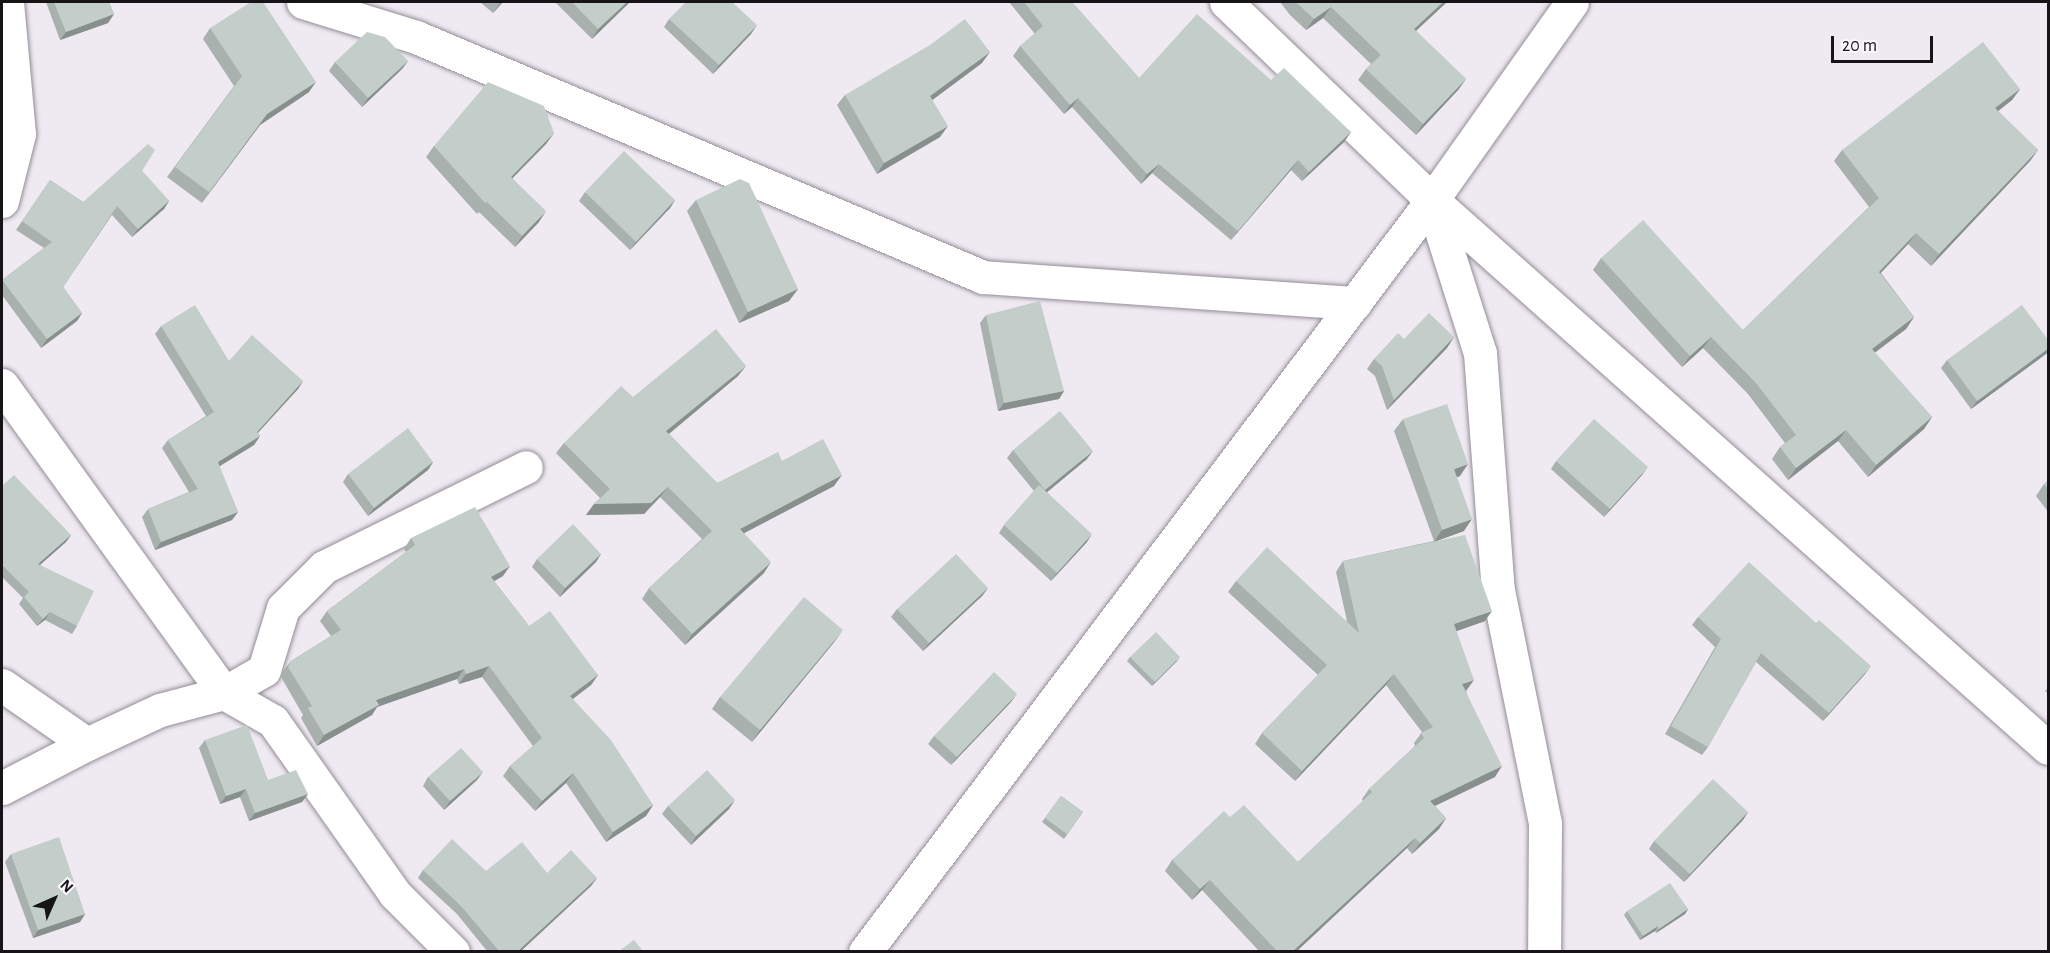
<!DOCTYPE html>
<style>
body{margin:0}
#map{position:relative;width:2050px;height:953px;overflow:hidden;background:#efe9f2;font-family:"Alegreya Sans",sans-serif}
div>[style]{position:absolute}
.roads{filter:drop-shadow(0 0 2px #928d96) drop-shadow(0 0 2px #928d96)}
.minor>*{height:33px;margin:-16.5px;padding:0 16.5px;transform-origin:16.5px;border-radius:16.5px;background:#fff}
.wall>*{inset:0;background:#a8b1ae}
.shaded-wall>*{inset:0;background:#88908d}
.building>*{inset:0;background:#c3ceca}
span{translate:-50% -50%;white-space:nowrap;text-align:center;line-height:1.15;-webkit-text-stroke:4.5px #fbf7fe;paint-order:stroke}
.frame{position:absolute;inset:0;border:3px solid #161417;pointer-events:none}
.north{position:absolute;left:24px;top:869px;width:60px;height:60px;-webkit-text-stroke:4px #fbf7fe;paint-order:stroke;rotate:45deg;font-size:16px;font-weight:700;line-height:24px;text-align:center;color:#161417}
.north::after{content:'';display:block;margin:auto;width:21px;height:27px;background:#161417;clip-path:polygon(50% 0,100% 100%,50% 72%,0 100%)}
.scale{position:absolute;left:1831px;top:36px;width:102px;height:27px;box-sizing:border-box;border:3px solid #161417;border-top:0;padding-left:8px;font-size:18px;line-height:21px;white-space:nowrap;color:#161417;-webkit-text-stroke:4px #fbf7fe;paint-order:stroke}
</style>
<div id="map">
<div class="roads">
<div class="minor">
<div style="left:303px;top:2px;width:118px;rotate:17.2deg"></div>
<div style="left:416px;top:37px;width:616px;rotate:22.94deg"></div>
<div style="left:983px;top:277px;width:373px;rotate:4deg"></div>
<div style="left:1226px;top:2px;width:286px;rotate:43.9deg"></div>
<div style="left:1432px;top:200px;width:824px;rotate:41.66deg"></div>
<div style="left:2px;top:201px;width:69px;rotate:-75.8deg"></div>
<div style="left:19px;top:134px;width:133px;rotate:-95.2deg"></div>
<div style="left:1432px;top:202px;width:158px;rotate:72.4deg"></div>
<div style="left:1480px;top:353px;width:238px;rotate:85.7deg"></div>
<div style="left:1498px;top:590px;width:238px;rotate:78.6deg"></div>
<div style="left:1545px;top:823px;width:129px;rotate:90.4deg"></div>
<div style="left:2px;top:385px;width:380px;rotate:54.2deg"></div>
<div style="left:224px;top:693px;width:56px;rotate:29.7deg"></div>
<div style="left:273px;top:721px;width:212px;rotate:54.8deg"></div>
<div style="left:395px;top:894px;width:82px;rotate:45deg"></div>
<div style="left:2px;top:685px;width:103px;rotate:34.8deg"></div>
<div style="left:2px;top:788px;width:96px;rotate:-27.4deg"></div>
<div style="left:87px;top:744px;width:81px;rotate:-25deg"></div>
<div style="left:160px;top:710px;width:66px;rotate:-14.9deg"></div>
<div style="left:224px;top:693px;width:46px;rotate:-29.9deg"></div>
<div style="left:264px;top:670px;width:65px;rotate:-73deg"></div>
<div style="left:283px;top:608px;width:58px;rotate:-45deg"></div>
<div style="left:324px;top:567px;width:225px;rotate:-26.3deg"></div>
<div style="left:865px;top:952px;width:942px;rotate:-52.98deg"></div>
<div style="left:1432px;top:200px;width:242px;rotate:-54.7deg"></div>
</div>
</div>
<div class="wall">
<div style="clip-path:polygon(46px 2px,109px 2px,114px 14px,108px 23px,60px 40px)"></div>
<div style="clip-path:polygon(480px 2px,503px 2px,493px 13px)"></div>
<div style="clip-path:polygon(555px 2px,630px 2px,592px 39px)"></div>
<div style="clip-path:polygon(1009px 2px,1072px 2px,1139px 78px,1271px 80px,1351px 132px,1344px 142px,1302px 181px,1291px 170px,1231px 240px,1152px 173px,1141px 184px,1072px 107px,1064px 114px,1013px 56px,1020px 46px,1035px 34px)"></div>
<div style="clip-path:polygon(1280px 2px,1447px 2px,1416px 31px,1466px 79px,1458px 90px,1416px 135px,1358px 80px,1366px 69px,1371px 64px,1323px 18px,1306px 30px,1290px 15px)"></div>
<div style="clip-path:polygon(669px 19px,751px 34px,713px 74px,664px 27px)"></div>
<div style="clip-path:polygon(210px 28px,309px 92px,260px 125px,202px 203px,167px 177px,234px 86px,203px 39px)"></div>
<div style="clip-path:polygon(408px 61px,402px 69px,362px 107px,329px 71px,335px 62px)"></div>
<div style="clip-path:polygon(982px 63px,932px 100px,940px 137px,877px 174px,837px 105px,845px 95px)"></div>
<div style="clip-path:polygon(2020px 89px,2012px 100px,1998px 111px,2038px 150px,2030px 161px,1931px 266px,1908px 244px,1881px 273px,1914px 317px,1906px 329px,1874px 352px,1932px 417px,1924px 429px,1868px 477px,1838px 441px,1788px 480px,1772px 459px,1780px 447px,1785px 443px,1748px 394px,1703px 348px,1682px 367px,1593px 270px,1601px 258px,1743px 330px,1869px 207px,1834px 161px,1842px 150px)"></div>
<div style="clip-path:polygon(554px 133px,546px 144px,512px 178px,539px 222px,515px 247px,479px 212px,477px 214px,426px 157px,434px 146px)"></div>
<div style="clip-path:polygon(142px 171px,169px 201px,164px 209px,132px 237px,112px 215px,63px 287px,82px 313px,77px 321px,41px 348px,2px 295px,2px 280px,44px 248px,16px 230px,50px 180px,83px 202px)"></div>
<div style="clip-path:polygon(585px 192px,675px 200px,670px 208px,630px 250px,579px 201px)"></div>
<div style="clip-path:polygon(696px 200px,798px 289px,789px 301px,739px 323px,687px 211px)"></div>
<div style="clip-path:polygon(986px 315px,1064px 391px,1059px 399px,998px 411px,980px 323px)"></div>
<div style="clip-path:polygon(161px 326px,229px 361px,303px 381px,298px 389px,258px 433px,260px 436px,254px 445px,219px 466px,238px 512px,232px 520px,155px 550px,142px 517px,148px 509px,189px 492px,162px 448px,168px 440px,206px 416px,155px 334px)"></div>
<div style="clip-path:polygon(1454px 337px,1447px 348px,1387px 410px,1375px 376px,1367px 369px,1374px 359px,1404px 339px)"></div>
<div style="clip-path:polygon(2049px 341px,2049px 351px,2046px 354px,1971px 409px,1941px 368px,1947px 360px)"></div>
<div style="clip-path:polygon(738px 376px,669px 434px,717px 483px,782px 461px,834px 486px,744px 533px,764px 573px,685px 645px,642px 599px,649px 588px,702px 539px,660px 497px,644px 514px,586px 515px,594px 504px,600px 498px,556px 453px,564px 443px,633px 397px)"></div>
<div style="clip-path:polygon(1403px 419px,1460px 476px,1457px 477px,1464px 531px,1436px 541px,1485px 621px,1456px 631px,1466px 691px,1495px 777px,1435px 806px,1446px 818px,1439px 829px,1412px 854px,1407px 848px,1297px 951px,1259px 951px,1202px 890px,1192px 900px,1165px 871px,1172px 860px,1230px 817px,1298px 862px,1363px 801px,1362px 799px,1369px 789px,1415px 746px,1414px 743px,1422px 732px,1386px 685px,1295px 781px,1255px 744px,1262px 733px,1318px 675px,1228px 592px,1236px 581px,1347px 621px,1336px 572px,1343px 561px,1434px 541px,1394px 431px)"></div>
<div style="clip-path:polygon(1013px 450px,1087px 459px,1047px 492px,1087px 542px,1051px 581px,999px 533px,1004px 525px,1034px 491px,1007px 458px)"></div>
<div style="clip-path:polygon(1556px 461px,1642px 475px,1604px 517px,1551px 469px)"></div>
<div style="clip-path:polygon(433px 462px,428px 470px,368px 516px,343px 482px,348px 474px)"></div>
<div style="clip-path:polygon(2049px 480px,2049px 513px,2036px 496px,2044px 484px)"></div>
<div style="clip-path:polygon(2px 486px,71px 535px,66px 542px,40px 565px,77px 626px,72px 634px,45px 620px,37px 626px,19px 604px,23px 598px,2px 577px)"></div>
<div style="clip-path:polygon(411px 538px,503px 576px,494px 581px,529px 626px,598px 675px,591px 685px,573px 699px,653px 805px,646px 816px,606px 842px,566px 783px,535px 811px,503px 776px,510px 766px,533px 746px,482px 677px,459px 684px,457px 679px,377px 707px,372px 715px,317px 746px,301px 718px,303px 715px,281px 677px,283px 671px,291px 661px,331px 636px,320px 621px,327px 611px,406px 552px,404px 549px)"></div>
<div style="clip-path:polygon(601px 554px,596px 562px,560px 597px,532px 567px,537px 559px)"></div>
<div style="clip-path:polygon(988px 588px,982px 596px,923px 651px,891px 617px,897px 609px)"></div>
<div style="clip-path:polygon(1698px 617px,1865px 674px,1823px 721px,1756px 662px,1708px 747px,1702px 755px,1665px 734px,1715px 647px,1692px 625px)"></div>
<div style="clip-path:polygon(835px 641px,752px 742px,712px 709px,720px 697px)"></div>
<div style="clip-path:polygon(1130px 657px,1177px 661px,1152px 686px,1127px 661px)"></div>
<div style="clip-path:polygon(2049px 687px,2049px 694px,2045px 691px)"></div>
<div style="clip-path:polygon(1011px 702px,951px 765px,928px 744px,934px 736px)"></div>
<div style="clip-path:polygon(205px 740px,268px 780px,308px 794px,302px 802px,249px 821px,240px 797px,220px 804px,199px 748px)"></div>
<div style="clip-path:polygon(428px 777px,477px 780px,444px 810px,423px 786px)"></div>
<div style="clip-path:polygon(1061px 796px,1083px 812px,1064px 839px,1042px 822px)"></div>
<div style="clip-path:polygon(668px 806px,729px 809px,691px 845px,662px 814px)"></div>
<div style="clip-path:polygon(1748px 812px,1743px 820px,1684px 882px,1649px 849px,1654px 841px)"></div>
<div style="clip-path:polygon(11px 854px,85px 914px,80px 922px,33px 938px,5px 862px)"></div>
<div style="clip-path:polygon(423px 870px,486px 871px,547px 873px,597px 878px,591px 886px,521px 951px,487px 951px,457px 914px,418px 878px)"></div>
<div style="clip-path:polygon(1688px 909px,1685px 914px,1656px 933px,1655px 931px,1640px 940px,1624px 915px,1627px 911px)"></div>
</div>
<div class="shaded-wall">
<div style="clip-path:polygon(501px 2px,503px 2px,493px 13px)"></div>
<div style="clip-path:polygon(627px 2px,630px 2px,592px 39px,598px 29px)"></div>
<div style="clip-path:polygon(1443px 2px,1447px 2px,1406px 40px,1414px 29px)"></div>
<div style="clip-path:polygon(1331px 7px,1323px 18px,1306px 30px,1314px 19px)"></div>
<div style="clip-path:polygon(114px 14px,108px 23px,60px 40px,66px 32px)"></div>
<div style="clip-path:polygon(757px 25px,751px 34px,713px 74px,719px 65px)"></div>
<div style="clip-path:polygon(990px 52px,982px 63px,923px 107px,930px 96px)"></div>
<div style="clip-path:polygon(408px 61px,402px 69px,362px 107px,368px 98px)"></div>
<div style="clip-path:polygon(1466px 79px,1458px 90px,1416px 135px,1423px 124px)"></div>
<div style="clip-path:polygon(316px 82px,309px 92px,260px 125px,202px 203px,267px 114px)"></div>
<div style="clip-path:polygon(2020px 89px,2012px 100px,1987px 120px,1995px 108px)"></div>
<div style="clip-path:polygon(1078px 98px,1072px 107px,1064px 114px,1070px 105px)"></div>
<div style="clip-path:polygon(948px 126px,940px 137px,877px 174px,884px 163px)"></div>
<div style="clip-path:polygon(1351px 132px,1344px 142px,1302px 181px,1309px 172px)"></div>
<div style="clip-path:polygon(554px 133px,546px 144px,503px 188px,511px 177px)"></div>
<div style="clip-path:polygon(2038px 150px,2030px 161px,1931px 266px,1939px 254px)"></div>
<div style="clip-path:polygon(1298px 160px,1291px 170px,1231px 240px,1238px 231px)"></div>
<div style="clip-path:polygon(1159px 164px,1152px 173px,1141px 184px,1147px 174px)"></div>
<div style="clip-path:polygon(675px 200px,670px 208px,630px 250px,636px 242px)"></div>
<div style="clip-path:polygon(169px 201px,164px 209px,132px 237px,138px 229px)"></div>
<div style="clip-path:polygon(546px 211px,539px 222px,515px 247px,522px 236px)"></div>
<div style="clip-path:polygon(1916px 233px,1908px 244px,1871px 283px,1879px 272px)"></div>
<div style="clip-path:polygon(798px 289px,789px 301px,739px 323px,748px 312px)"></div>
<div style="clip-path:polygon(82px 313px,77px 321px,41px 348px,47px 339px)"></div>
<div style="clip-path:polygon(1914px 317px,1906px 329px,1864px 361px,1872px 349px)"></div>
<div style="clip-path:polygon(1454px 337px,1447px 348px,1387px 410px,1394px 400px)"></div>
<div style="clip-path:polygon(1711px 337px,1703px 348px,1682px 367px,1690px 356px)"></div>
<div style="clip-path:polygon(2049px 348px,2049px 351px,2046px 354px,1971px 409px,1977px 401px)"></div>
<div style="clip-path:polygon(746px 366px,738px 376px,659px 442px,666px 431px)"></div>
<div style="clip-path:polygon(303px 381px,298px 389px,251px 440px,257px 432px)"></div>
<div style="clip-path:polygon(1064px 391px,1059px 399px,998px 411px,1004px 403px)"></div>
<div style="clip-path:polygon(1932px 417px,1924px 429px,1868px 477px,1876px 465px)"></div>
<div style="clip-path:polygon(1846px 430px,1838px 441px,1788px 480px,1796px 468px)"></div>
<div style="clip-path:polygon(260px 436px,254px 445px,212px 471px,218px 462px)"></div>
<div style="clip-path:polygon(1093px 451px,1087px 459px,1040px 498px,1045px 490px)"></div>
<div style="clip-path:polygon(433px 462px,428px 470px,368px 516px,374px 508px)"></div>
<div style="clip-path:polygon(1468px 464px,1460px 476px,1446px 481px,1454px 469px)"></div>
<div style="clip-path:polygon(1648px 467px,1642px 475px,1604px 517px,1610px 509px)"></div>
<div style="clip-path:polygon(842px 475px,834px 486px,733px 539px,740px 529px)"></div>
<div style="clip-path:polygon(668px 487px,660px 497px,644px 514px,586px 515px,594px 504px)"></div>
<div style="clip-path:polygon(238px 512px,232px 520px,155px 550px,161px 542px)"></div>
<div style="clip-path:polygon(1472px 519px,1464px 531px,1434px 542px,1442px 530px)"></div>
<div style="clip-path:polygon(1092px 534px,1087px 542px,1051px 581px,1057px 573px)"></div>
<div style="clip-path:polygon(71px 535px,66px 542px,33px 571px,38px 564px)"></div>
<div style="clip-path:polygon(601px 554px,596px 562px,560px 597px,565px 588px)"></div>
<div style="clip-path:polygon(771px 562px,764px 573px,685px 645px,692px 634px)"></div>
<div style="clip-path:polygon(510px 566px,503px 576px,484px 587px,491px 577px)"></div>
<div style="clip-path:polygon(988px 588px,982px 596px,923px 651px,929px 643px)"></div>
<div style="clip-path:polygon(1492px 611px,1485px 621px,1446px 635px,1454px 624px)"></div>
<div style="clip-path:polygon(50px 612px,45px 620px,37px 626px,43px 619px)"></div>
<div style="clip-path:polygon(843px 630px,835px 641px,752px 742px,760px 730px)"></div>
<div style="clip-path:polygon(1180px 657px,1177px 661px,1152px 686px,1155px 682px)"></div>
<div style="clip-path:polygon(489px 666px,482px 677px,459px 684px,466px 674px)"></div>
<div style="clip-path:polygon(1871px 666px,1865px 674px,1823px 721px,1829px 713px)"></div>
<div style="clip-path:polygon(464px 669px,457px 679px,377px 707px,372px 715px,317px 746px,324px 735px,376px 700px)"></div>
<div style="clip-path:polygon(1394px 674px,1386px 685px,1295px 781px,1302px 771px)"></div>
<div style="clip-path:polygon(598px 675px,591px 685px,563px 706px,570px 696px)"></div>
<div style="clip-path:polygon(1474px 680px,1466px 691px,1462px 684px)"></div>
<div style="clip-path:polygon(1017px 694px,1011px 702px,951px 765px,957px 757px)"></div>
<div style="clip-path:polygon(1502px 766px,1495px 777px,1422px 812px,1430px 801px)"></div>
<div style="clip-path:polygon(483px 772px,477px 780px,444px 810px,450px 801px)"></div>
<div style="clip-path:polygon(573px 773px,566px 783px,535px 811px,542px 801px)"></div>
<div style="clip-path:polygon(246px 789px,240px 797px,220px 804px,226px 796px)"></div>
<div style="clip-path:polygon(308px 794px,302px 802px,249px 821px,255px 813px)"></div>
<div style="clip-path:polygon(735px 800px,729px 809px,691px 845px,696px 836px)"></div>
<div style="clip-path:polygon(653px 805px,646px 816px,606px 842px,613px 832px)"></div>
<div style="clip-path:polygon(1748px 812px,1743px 820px,1684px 882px,1690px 874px)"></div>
<div style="clip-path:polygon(1446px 818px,1439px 829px,1412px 854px,1420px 843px)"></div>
<div style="clip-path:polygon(1415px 838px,1407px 848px,1297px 951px,1293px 951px)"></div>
<div style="clip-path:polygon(597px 878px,591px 886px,521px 951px,518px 951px)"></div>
<div style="clip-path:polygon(1210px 880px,1202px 890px,1192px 900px,1200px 889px)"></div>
<div style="clip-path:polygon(1688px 909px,1685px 914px,1656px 933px,1659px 929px)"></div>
<div style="clip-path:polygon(85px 914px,80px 922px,33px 938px,38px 930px)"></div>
<div style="clip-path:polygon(1658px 926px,1655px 931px,1640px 940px,1643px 936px)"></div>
</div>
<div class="building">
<div style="clip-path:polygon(54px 2px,109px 2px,114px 14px,66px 32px)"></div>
<div style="clip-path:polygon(251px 2px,263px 2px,316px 82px,267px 114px,209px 192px,175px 167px,242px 76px,210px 28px)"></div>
<div style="clip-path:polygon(572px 2px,627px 2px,598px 29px)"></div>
<div style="clip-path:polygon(686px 2px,732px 2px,757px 25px,719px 65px,669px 19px)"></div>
<div style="clip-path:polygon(1024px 2px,1072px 2px,1139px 78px,1197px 14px,1271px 80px,1284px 68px,1351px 132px,1309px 172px,1298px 160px,1238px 231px,1159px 164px,1147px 174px,1078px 98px,1070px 105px,1020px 46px,1043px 26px)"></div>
<div style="clip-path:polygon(1296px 2px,1443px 2px,1414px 29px,1466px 79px,1423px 124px,1366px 69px,1381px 55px,1331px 7px,1314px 19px)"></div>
<div style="clip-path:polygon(965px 19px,990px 52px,930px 96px,948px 126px,884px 163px,845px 95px,930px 45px)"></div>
<div style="clip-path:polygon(367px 32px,385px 37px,408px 61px,368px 98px,335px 62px)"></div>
<div style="clip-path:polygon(1983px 42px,2020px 89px,1995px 108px,2038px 150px,1939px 254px,1916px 233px,1879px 272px,1914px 317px,1872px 349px,1932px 417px,1876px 465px,1846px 430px,1796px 468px,1780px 447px,1796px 435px,1756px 383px,1711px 337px,1690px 356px,1601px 258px,1643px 220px,1743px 330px,1879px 198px,1842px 150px)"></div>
<div style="clip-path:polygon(488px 82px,544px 106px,554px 133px,511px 177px,546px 211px,522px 236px,487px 202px,485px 203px,434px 146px)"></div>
<div style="clip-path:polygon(148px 144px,155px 150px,142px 171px,169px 201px,138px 229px,117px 206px,63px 287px,82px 313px,47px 339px,2px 280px,52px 242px,22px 221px,50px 180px,83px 202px)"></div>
<div style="clip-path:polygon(624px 151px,675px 200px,636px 242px,585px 192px)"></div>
<div style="clip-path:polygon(740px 179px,749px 183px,798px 289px,748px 312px,696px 200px)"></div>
<div style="clip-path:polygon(1040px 301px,1064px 391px,1004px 403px,986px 315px)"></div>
<div style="clip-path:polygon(195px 305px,229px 361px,252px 335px,303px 381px,257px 432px,260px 436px,218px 462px,238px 512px,161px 542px,148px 509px,198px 489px,168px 440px,214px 412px,161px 326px)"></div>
<div style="clip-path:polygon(2022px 305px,2049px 341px,2049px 348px,1977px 401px,1947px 360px)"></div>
<div style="clip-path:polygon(1429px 313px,1454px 337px,1394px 400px,1382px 366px,1374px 359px,1398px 333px,1404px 339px)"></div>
<div style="clip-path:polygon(716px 329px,746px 366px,666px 431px,717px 483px,778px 452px,782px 461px,823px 439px,842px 475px,740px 529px,771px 562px,692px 634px,649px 588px,712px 531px,668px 487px,651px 503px,594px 504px,610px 489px,564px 443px,621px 386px,633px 397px)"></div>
<div style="clip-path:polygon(1447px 404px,1468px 464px,1454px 469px,1472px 519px,1442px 530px,1403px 419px)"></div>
<div style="clip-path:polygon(1060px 411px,1093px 451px,1045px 490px,1013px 450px)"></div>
<div style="clip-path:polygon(1594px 419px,1648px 467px,1610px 509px,1556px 461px)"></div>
<div style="clip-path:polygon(408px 428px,433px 462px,374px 508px,348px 474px)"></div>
<div style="clip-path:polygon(14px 475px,71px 535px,38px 564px,94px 591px,77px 626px,50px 612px,43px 619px,24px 597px,29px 592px,2px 565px,2px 486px)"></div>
<div style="clip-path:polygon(2049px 480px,2049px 490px,2044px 484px)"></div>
<div style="clip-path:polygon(1039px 485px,1092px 534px,1057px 573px,1004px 525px)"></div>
<div style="clip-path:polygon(475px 507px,510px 566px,491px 577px,529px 626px,550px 611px,598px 675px,570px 696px,611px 740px,653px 805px,613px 832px,573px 773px,542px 801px,510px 766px,542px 738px,489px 666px,466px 674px,464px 669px,376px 700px,379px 705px,324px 735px,308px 708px,312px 706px,288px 667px,291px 661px,341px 630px,327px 611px,415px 545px,411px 538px)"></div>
<div style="clip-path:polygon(573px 524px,601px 554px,565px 588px,537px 559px)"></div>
<div style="clip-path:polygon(1465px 535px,1492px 611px,1454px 624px,1474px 680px,1462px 684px,1502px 766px,1430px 801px,1446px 818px,1420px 843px,1415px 838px,1293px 951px,1277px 951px,1210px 880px,1200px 889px,1172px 860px,1224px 811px,1230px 817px,1244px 805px,1298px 862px,1372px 792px,1369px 789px,1424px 738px,1421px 733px,1433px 727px,1394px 674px,1302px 771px,1262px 733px,1327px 665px,1236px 581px,1267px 547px,1359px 633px,1343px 561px)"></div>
<div style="clip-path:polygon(956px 554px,988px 588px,929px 643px,897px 609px)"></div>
<div style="clip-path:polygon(1749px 562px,1816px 623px,1819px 620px,1871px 666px,1829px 713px,1761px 653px,1708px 747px,1671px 726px,1721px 639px,1698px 617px)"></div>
<div style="clip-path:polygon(804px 597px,843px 630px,760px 730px,720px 697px)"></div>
<div style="clip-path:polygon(1156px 632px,1180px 657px,1155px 682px,1130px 657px)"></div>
<div style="clip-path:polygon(994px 672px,1017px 694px,957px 757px,934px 736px)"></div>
<div style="clip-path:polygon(247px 725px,268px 780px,296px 770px,308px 794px,255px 813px,246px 789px,226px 796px,205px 740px)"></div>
<div style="clip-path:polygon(461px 748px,483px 772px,450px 801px,428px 777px)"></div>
<div style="clip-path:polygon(707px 770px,735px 800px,696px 836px,668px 806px)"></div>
<div style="clip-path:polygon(1713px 779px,1748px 812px,1690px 874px,1654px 841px)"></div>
<div style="clip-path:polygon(1061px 796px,1083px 812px,1067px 834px,1045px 818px)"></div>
<div style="clip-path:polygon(59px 837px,85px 914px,38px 930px,11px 854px)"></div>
<div style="clip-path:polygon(452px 839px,486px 871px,522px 842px,547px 873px,571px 850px,597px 878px,518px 951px,499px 951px,462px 907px,423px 870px)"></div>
<div style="clip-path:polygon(1670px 883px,1688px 909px,1659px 929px,1658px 926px,1643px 936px,1627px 911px)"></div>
<div style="clip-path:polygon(634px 940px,643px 951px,619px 951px)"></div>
</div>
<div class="frame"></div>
<div class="north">N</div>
<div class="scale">20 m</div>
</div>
